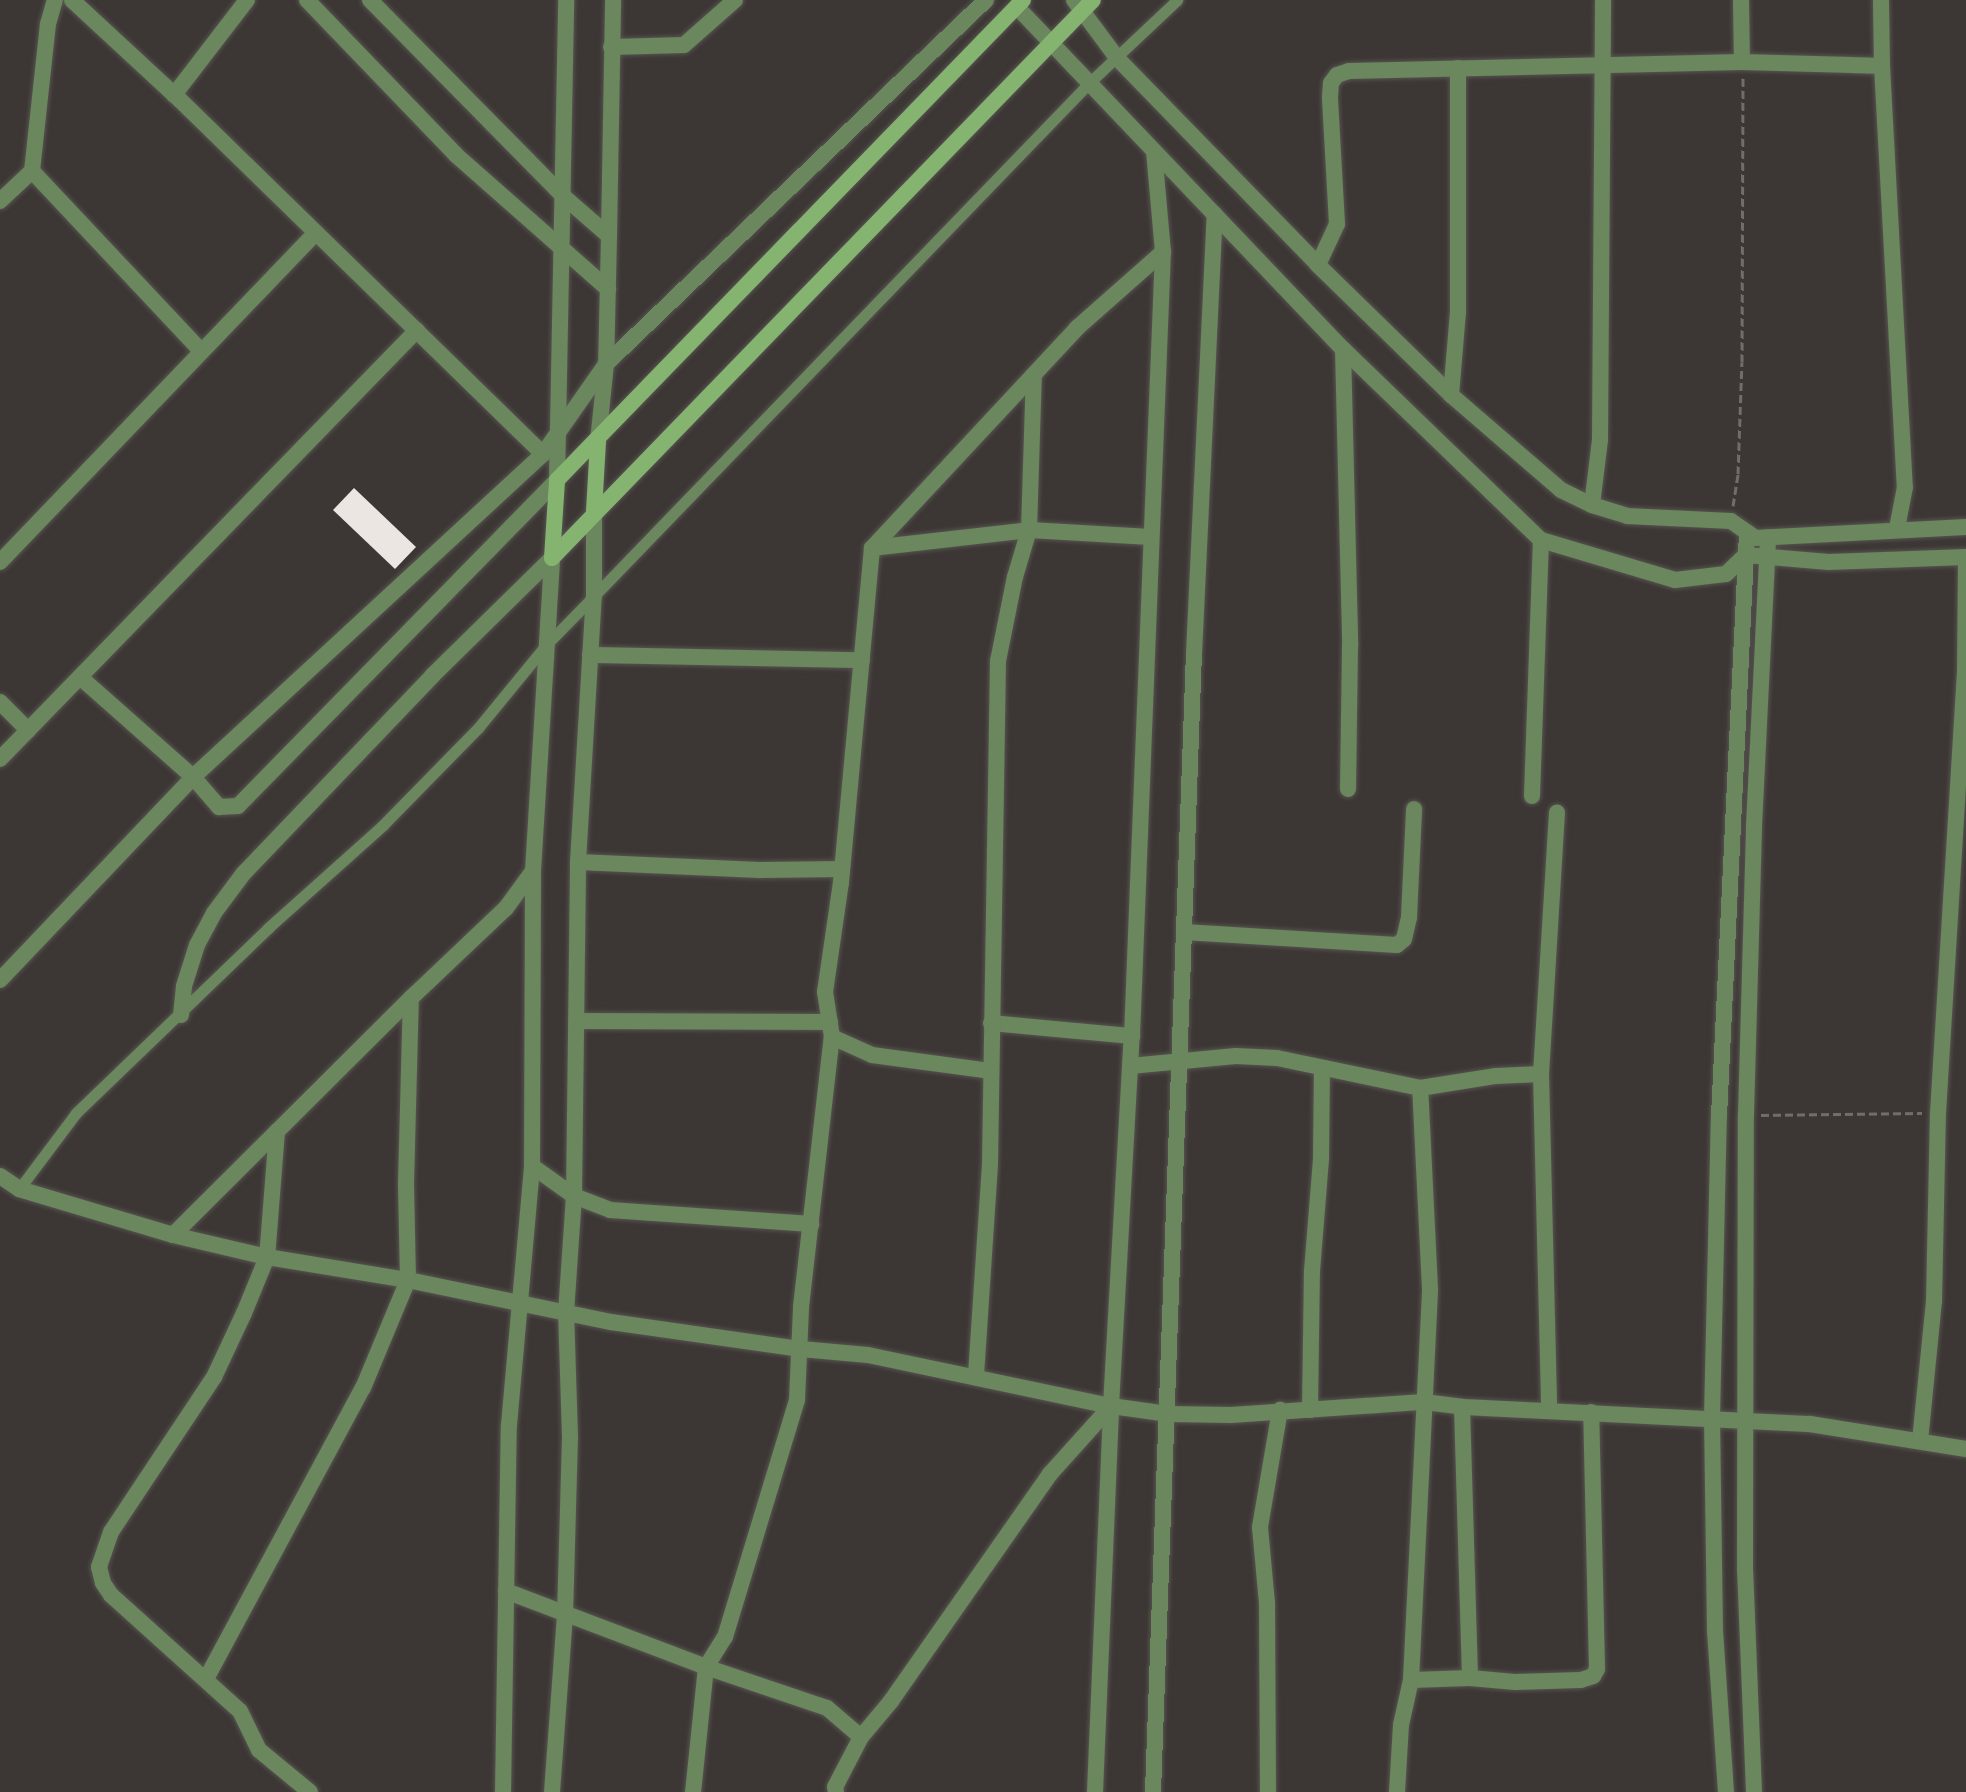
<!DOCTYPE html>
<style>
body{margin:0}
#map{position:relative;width:1966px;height:1792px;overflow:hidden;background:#3c3734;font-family:Mulish,sans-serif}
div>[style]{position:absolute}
.building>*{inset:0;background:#ece6e2}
.path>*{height:3px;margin-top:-1.5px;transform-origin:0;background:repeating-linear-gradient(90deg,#716d6a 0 8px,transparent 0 12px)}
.roads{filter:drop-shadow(0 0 2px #575350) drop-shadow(0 0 2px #575350)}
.lane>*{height:11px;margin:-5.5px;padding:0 5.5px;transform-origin:5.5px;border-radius:5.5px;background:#6a875d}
.street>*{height:16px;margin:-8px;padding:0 8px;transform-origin:8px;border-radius:8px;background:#6a875d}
.secondary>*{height:16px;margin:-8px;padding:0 8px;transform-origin:8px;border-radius:8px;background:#85b370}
span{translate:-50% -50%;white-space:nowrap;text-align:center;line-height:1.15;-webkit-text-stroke:8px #3c3734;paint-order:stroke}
</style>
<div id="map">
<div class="building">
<div style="clip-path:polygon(354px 488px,416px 547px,395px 569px,333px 510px)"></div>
</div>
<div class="path">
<div style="left:1733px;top:506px;width:32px;rotate:-81deg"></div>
<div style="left:1738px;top:474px;width:112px;rotate:-88deg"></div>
<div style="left:1742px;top:362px;width:284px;rotate:-89.8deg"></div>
<div style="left:1761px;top:1115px;width:161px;rotate:-0.7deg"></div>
</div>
<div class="roads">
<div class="lane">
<div style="left:19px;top:1189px;width:95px;rotate:-53.1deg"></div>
<div style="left:76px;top:1113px;width:267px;rotate:-43.9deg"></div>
<div style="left:268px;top:928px;width:154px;rotate:-41.8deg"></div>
<div style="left:383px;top:825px;width:136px;rotate:-45.6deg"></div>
<div style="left:478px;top:728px;width:107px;rotate:-50.7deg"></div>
<div style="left:546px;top:645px;width:69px;rotate:-45.6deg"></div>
<div style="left:594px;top:596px;width:714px;rotate:-46.02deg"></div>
<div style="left:1090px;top:82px;width:120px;rotate:-43.3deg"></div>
</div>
<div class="street">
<div style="left:72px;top:0;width:146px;rotate:42.8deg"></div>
<div style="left:179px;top:99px;width:508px;rotate:44.28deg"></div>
<div style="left:307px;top:0;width:215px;rotate:46.1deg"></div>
<div style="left:456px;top:155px;width:203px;rotate:41.4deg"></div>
<div style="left:370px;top:0;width:275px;rotate:45.4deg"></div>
<div style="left:563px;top:196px;width:61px;rotate:41deg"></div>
<div style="left:609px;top:236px;width:128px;rotate:91.3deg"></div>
<div style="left:606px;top:364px;width:77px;rotate:95.9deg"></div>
<div style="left:1074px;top:0;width:72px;rotate:53.4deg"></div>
<div style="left:1117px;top:58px;width:289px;rotate:45.8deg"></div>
<div style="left:1318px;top:265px;width:186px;rotate:44.3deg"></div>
<div style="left:1451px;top:395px;width:145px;rotate:40.8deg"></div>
<div style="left:1561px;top:490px;width:34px;rotate:26deg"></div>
<div style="left:1592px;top:505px;width:37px;rotate:17deg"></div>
<div style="left:1627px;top:516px;width:104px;rotate:2.8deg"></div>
<div style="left:1731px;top:521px;width:29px;rotate:35deg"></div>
<div style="left:1755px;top:538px;width:211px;rotate:-3deg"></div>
<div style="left:1741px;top:0;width:62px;rotate:89.1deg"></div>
<div style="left:1017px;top:7px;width:472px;rotate:46.4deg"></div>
<div style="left:1343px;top:349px;width:275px;rotate:44deg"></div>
<div style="left:1541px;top:540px;width:140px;rotate:16.6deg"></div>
<div style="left:1675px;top:580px;width:51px;rotate:-6.7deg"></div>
<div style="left:1726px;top:574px;width:28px;rotate:-44deg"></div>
<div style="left:1746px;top:555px;width:83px;rotate:4.8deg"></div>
<div style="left:1829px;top:562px;width:137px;rotate:-2.1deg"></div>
<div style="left:611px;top:47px;width:73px;rotate:-1.6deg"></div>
<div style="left:684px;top:45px;width:68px;rotate:-41.4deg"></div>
<div style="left:1882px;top:66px;width:422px;rotate:86.9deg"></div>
<div style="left:1905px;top:487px;width:42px;rotate:101deg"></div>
<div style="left:174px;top:95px;width:120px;rotate:-52.5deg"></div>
<div style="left:32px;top:171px;width:148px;rotate:-83.8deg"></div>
<div style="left:48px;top:24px;width:25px;rotate:-74deg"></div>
<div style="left:0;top:201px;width:44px;rotate:-43.2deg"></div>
<div style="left:32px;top:171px;width:247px;rotate:46.8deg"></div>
<div style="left:609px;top:236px;width:236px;rotate:-89deg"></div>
<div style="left:1318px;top:265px;width:45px;rotate:-65.1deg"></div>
<div style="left:1337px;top:224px;width:127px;rotate:-93.2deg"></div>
<div style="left:1330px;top:97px;width:14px;rotate:-86deg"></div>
<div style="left:1331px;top:83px;width:10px;rotate:-53deg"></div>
<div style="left:1337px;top:75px;width:13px;rotate:-18deg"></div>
<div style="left:1349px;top:71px;width:393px;rotate:-1.3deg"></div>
<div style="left:1742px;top:62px;width:140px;rotate:1.6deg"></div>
<div style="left:1882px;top:66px;width:66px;rotate:-90.9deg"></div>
<div style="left:1343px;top:349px;width:297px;rotate:88.6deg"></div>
<div style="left:1350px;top:646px;width:143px;rotate:90.8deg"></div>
<div style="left:1451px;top:395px;width:84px;rotate:-85.2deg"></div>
<div style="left:1458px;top:311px;width:243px;rotate:-90deg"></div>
<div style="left:1592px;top:505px;width:65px;rotate:-83deg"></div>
<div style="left:1600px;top:440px;width:440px;rotate:-89.6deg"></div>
<div style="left:872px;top:548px;width:158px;rotate:-6.5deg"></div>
<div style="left:1029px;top:530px;width:122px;rotate:3.3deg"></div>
<div style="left:0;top:562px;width:455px;rotate:-46.2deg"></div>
<div style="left:590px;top:655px;width:272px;rotate:1.1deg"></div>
<div style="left:80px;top:677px;width:151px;rotate:41.5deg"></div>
<div style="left:193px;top:777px;width:40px;rotate:49deg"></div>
<div style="left:219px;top:807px;width:19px;rotate:-3deg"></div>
<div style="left:238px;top:806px;width:456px;rotate:-45.6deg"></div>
<div style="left:557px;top:480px;width:480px;rotate:-88.9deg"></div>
<div style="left:0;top:702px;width:40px;rotate:45deg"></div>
<div style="left:0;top:759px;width:598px;rotate:-45.81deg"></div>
<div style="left:1532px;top:796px;width:256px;rotate:-88deg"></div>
<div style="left:578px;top:862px;width:182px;rotate:2.5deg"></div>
<div style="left:760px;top:870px;width:82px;rotate:-0.7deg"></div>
<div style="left:1184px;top:932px;width:213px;rotate:3.5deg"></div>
<div style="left:1397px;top:945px;width:9px;rotate:-41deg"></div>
<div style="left:1404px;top:939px;width:23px;rotate:-77deg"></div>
<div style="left:1409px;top:917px;width:108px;rotate:-87.3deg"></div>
<div style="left:0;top:980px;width:280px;rotate:-46.4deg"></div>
<div style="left:193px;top:777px;width:476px;rotate:-42.7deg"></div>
<div style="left:543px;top:454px;width:110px;rotate:-55deg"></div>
<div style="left:606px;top:364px;width:526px;rotate:-43.77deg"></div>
<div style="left:181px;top:1015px;width:29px;rotate:-84deg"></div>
<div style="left:184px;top:986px;width:43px;rotate:-72.4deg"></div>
<div style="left:197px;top:945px;width:36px;rotate:-62deg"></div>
<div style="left:214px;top:913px;width:49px;rotate:-53.4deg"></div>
<div style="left:243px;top:874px;width:274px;rotate:-46.3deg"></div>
<div style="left:432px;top:676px;width:168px;rotate:-44.5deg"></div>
<div style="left:576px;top:1021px;width:254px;rotate:0.2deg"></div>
<div style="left:991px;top:1023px;width:142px;rotate:5.3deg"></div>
<div style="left:832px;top:1037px;width:44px;rotate:24.2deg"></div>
<div style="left:872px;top:1055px;width:119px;rotate:7.7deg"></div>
<div style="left:1130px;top:1066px;width:106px;rotate:-5.4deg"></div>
<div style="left:1236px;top:1056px;width:41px;rotate:2.8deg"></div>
<div style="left:1277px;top:1058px;width:146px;rotate:11.8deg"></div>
<div style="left:1420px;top:1088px;width:77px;rotate:-9deg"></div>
<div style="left:1496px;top:1076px;width:45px;rotate:-2.5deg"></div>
<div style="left:1541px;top:1074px;width:336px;rotate:88.6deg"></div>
<div style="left:1541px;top:1074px;width:262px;rotate:-86.5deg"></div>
<div style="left:277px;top:1131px;width:126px;rotate:94.5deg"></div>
<div style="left:267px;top:1257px;width:61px;rotate:112.3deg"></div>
<div style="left:244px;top:1313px;width:71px;rotate:115.1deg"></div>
<div style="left:214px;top:1377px;width:186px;rotate:123.6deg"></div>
<div style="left:111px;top:1532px;width:37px;rotate:109deg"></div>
<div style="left:99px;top:1567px;width:16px;rotate:76deg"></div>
<div style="left:103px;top:1583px;width:14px;rotate:56deg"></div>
<div style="left:111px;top:1595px;width:173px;rotate:42deg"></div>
<div style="left:240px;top:1711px;width:43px;rotate:64deg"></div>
<div style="left:259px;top:1750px;width:66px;rotate:39.5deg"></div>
<div style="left:532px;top:1166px;width:52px;rotate:35.5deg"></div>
<div style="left:574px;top:1196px;width:39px;rotate:21deg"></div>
<div style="left:610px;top:1210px;width:202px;rotate:4deg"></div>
<div style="left:0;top:1176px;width:23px;rotate:34deg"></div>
<div style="left:19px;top:1189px;width:161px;rotate:16.6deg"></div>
<div style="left:173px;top:1235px;width:97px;rotate:13.2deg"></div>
<div style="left:267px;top:1257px;width:143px;rotate:9.3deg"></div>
<div style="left:408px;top:1280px;width:207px;rotate:11.7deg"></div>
<div style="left:611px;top:1322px;width:192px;rotate:8.1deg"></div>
<div style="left:801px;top:1349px;width:67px;rotate:5.1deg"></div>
<div style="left:868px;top:1355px;width:248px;rotate:11.9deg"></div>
<div style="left:1111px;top:1406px;width:59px;rotate:7.9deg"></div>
<div style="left:1169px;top:1414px;width:62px;rotate:0.9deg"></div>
<div style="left:1231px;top:1415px;width:193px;rotate:-3.9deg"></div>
<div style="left:1424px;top:1402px;width:38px;rotate:7deg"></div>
<div style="left:1462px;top:1407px;width:348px;rotate:2.8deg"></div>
<div style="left:1810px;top:1424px;width:158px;rotate:9.1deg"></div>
<div style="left:173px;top:1235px;width:336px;rotate:-44.9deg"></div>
<div style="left:976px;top:1375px;width:211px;rotate:-86.2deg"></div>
<div style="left:990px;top:1164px;width:503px;rotate:-89.09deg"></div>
<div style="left:998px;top:661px;width:86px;rotate:-78.6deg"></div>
<div style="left:1015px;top:577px;width:49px;rotate:-73.4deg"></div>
<div style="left:1029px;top:530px;width:155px;rotate:-88.2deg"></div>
<div style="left:1111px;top:1406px;width:91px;rotate:131.9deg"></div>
<div style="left:1050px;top:1474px;width:276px;rotate:125deg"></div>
<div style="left:892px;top:1700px;width:48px;rotate:130deg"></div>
<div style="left:861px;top:1737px;width:45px;rotate:-139.5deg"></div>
<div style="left:827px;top:1708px;width:128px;rotate:-161.3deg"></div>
<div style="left:706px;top:1667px;width:36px;rotate:-58deg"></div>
<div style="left:725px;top:1637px;width:248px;rotate:-73.1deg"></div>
<div style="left:797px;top:1400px;width:93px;rotate:-87.5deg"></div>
<div style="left:801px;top:1307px;width:272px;rotate:-83.5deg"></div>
<div style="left:832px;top:1037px;width:46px;rotate:-98.8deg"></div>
<div style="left:825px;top:992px;width:111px;rotate:-81.7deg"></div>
<div style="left:841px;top:882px;width:335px;rotate:-84.7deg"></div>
<div style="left:872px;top:548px;width:301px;rotate:-47deg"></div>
<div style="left:1077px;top:328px;width:115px;rotate:-41.5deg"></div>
<div style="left:1462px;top:1407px;width:271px;rotate:88.3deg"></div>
<div style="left:1470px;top:1678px;width:45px;rotate:5.1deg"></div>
<div style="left:1515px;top:1682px;width:66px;rotate:-1.7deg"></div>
<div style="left:1581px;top:1680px;width:13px;rotate:-18deg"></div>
<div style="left:1593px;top:1676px;width:8px;rotate:-60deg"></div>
<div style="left:1597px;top:1669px;width:257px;rotate:-91.3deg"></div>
<div style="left:1310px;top:1410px;width:139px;rotate:-89.2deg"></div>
<div style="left:1312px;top:1271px;width:112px;rotate:-85.4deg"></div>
<div style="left:1321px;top:1159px;width:89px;rotate:-89.4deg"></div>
<div style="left:1920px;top:1441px;width:141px;rotate:-84.3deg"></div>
<div style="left:1934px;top:1301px;width:188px;rotate:-88.8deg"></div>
<div style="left:1938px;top:1113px;width:441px;rotate:-86.5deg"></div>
<div style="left:1965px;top:673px;width:116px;rotate:-89.5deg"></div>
<div style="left:506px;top:1591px;width:214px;rotate:20.8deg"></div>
<div style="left:706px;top:1667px;width:126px;rotate:95.9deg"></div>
<div style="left:206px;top:1679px;width:331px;rotate:-61.7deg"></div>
<div style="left:363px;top:1388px;width:117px;rotate:-67.4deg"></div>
<div style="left:408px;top:1280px;width:96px;rotate:-91.2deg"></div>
<div style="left:406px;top:1184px;width:186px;rotate:-88.5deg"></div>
<div style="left:411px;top:998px;width:131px;rotate:-43.5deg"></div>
<div style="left:506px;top:908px;width:46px;rotate:-53.9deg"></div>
<div style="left:1411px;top:1680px;width:59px;rotate:-1.9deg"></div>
<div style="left:503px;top:1792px;width:367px;rotate:-89.1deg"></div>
<div style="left:509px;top:1425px;width:260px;rotate:-84.9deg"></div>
<div style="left:532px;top:1166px;width:295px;rotate:-89.8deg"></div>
<div style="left:533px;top:871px;width:314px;rotate:-86.5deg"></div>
<div style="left:552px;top:1792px;width:176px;rotate:-85.8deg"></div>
<div style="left:565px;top:1616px;width:179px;rotate:-88.4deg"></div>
<div style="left:570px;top:1437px;width:124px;rotate:-91.8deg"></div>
<div style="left:566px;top:1313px;width:117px;rotate:-86.1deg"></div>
<div style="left:574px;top:1196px;width:334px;rotate:-89.3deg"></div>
<div style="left:578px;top:862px;width:266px;rotate:-86.6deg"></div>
<div style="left:594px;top:596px;width:85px;rotate:-90deg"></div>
<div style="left:836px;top:1792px;width:5px;rotate:-101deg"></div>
<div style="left:835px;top:1787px;width:56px;rotate:-62.5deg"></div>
<div style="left:1095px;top:1792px;width:386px;rotate:-87.6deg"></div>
<div style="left:1111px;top:1406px;width:371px;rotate:-86.8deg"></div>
<div style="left:1132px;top:1036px;width:785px;rotate:-87.74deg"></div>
<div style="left:1163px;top:252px;width:101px;rotate:-95.1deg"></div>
<div style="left:1153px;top:1792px;width:1139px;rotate:-87.94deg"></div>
<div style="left:1194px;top:654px;width:440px;rotate:-87.3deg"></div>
<div style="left:1268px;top:1792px;width:189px;rotate:-90.3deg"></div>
<div style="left:1267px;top:1603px;width:76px;rotate:-95.3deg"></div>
<div style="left:1260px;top:1527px;width:119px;rotate:-80.3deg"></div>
<div style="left:1397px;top:1792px;width:67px;rotate:-86.6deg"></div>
<div style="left:1401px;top:1725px;width:46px;rotate:-77.5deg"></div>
<div style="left:1411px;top:1680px;width:391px;rotate:-87.2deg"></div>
<div style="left:1430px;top:1289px;width:201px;rotate:-92.8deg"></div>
<div style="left:1726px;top:1792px;width:161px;rotate:-93.9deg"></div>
<div style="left:1715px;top:1631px;width:213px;rotate:-90.8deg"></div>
<div style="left:1712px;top:1418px;width:302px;rotate:-88.7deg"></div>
<div style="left:1719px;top:1116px;width:584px;rotate:-87.25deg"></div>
<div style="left:1754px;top:1792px;width:222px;rotate:-92.3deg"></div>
<div style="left:1745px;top:1570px;width:455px;rotate:-89.9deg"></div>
<div style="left:1746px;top:1115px;width:289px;rotate:-88.4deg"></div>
<div style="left:1754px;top:826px;width:289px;rotate:-87.2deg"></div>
</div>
<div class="secondary">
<div style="left:594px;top:511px;width:70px;rotate:-86.7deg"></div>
<div style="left:552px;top:558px;width:777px;rotate:-45.89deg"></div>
<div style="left:552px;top:558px;width:78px;rotate:-86.3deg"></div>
<div style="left:557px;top:480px;width:669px;rotate:-45.85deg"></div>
</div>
</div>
</div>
